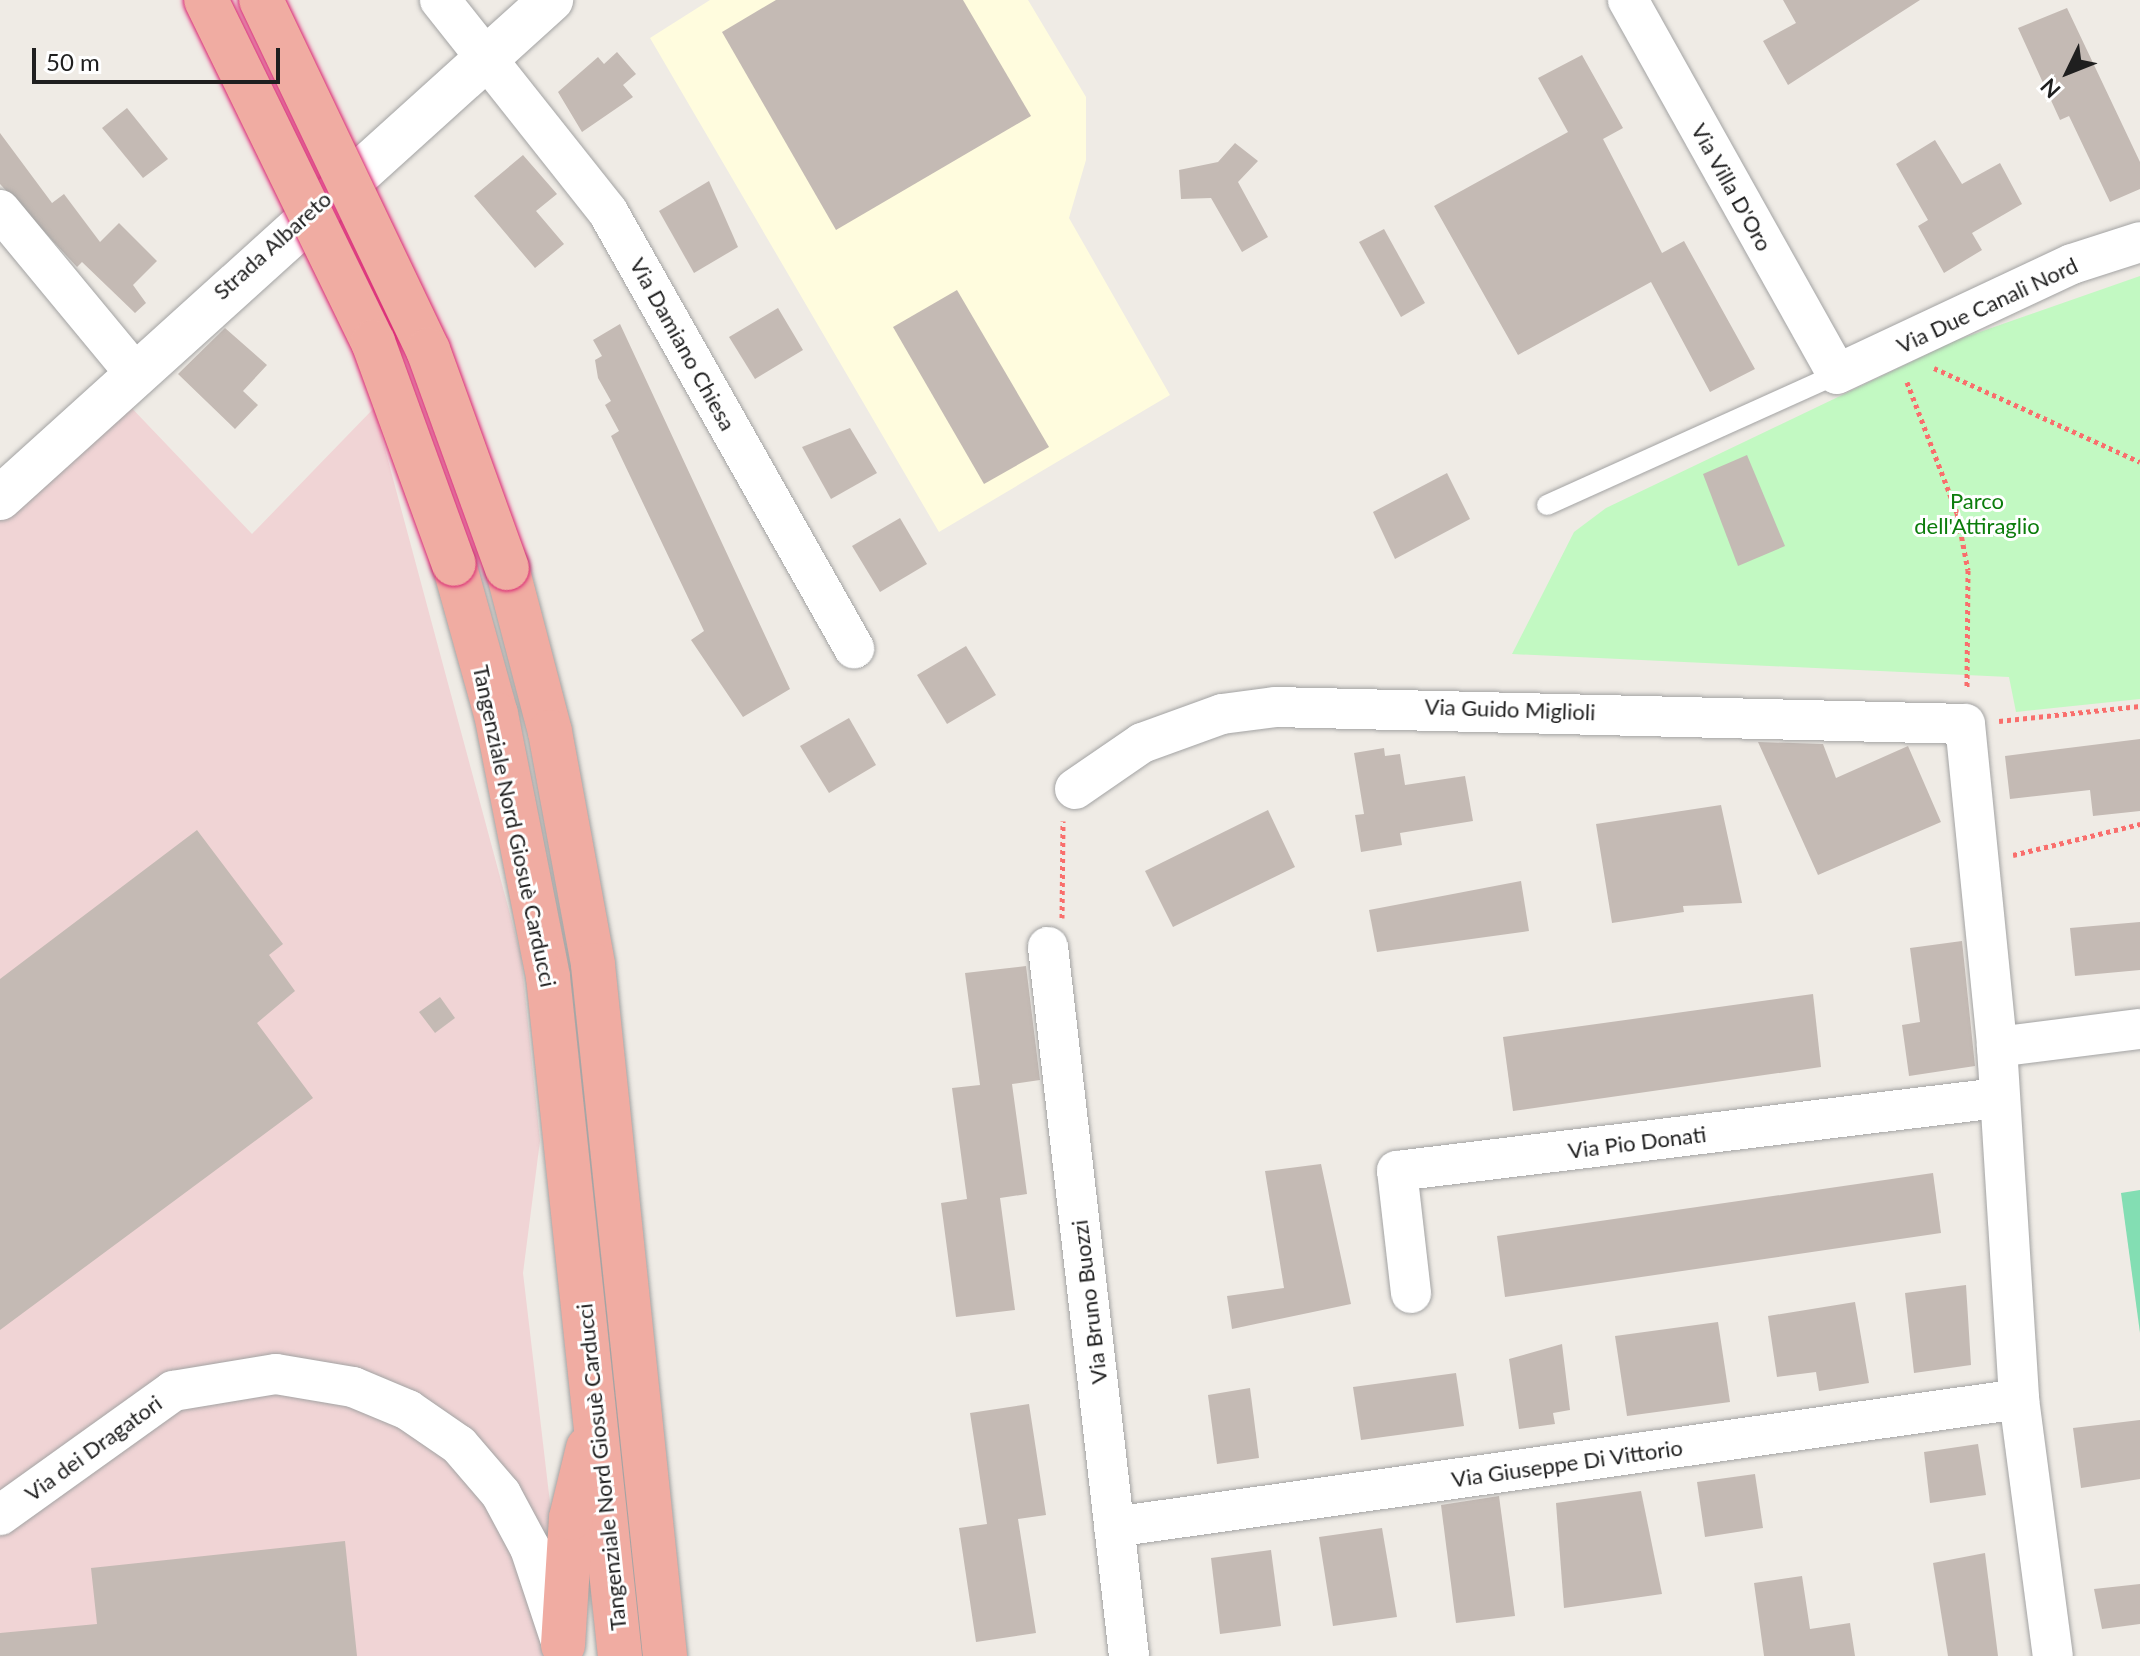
<!DOCTYPE html>
<meta charset="utf-8">
<style>
body{margin:0}
#map{position:relative;width:2140px;height:1656px;overflow:hidden;background:#efebe5;font-family:Lato,sans-serif}
div>[style]{position:absolute}
.commercial>*{inset:0;background:#f0d4d5}
.education>*{inset:0;background:#fffcde}
.park>*{inset:0;background:#c2f9c2}
.pitch>*{inset:0;background:#83deb3}
.building>*{inset:0;background:#c4bab4}
.path>*{height:5px;margin-top:-2.5px;transform-origin:0;background:repeating-linear-gradient(90deg,#f96e6c 0 4px,transparent 0 8px)}
.roads{filter:drop-shadow(0 0 2px #a3a3a3) drop-shadow(0 0 2px #a3a3a3)}
.service>*{height:20px;margin:-10px;padding:0 10px;transform-origin:10px;border-radius:10px;background:#fff}
.minor>*{height:40px;margin:-20px;padding:0 20px;transform-origin:20px;border-radius:20px;background:#fff}
.tertiary>*{height:44px;margin:-22px;padding:0 22px;transform-origin:22px;border-radius:22px;background:#fff}
.trunk>*{height:44px;margin:-22px;padding:0 22px;transform-origin:22px;border-radius:22px;background:#f0aca2}
.bridges{filter:drop-shadow(0 0 2px #da2573) drop-shadow(0 0 2px #da2573)}
.trunk-bridge>*{height:44px;margin:-22px;padding:0 22px;transform-origin:22px;border-radius:22px;background:#f0aca2}
span{translate:-50% -50%;white-space:nowrap;text-align:center;line-height:1.15;-webkit-text-stroke:6px #fff;paint-order:stroke}
.street-label{font-size:22px;color:#1f1f1f}
.park-label{font-size:22px;color:#0c7d0c}
.north{position:absolute;left:2028px;top:32px;width:80px;height:80px;-webkit-text-stroke:6px #fff;paint-order:stroke;rotate:227deg;font-size:22px;font-weight:700;line-height:32px;text-align:center;color:#1f1f1f}
.north::after{content:'';display:block;margin:auto;width:28px;height:36px;background:#1f1f1f;clip-path:polygon(50% 0,100% 100%,50% 72%,0 100%)}
.scale{position:absolute;left:32px;top:48px;width:248px;height:36px;box-sizing:border-box;border:4px solid #1f1f1f;border-top:0;padding-left:10px;font-size:24px;line-height:28px;white-space:nowrap;color:#1f1f1f;-webkit-text-stroke:6px #fff;paint-order:stroke}
</style>
<div id="map">
<div class="commercial">
<div style="clip-path:polygon(125px 401px,252px 534px,374px 408px,521px 955px,540px 1141px,523px 1273px,568px 1656px,0 1656px,0 520px)"></div>
</div>
<div class="education">
<div style="clip-path:polygon(710px 0,1028px 0,1086px 97px,1086px 160px,1069px 218px,1170px 395px,939px 532px,650px 38px)"></div>
</div>
<div class="park">
<div style="clip-path:polygon(2140px 276px,2140px 699px,2016px 712px,2009px 677px,1512px 654px,1574px 532px,1606px 508px,1957px 340px)"></div>
</div>
<div class="pitch">
<div style="clip-path:polygon(2140px 1190px,2140px 1333px,2121px 1193px)"></div>
</div>
<div class="building">
<div style="clip-path:polygon(776px 0,963px 0,1031px 116px,836px 230px,722px 32px)"></div>
<div style="clip-path:polygon(1783px 0,1920px 0,1788px 85px,1763px 41px,1796px 23px)"></div>
<div style="clip-path:polygon(2067px 8px,2140px 162px,2140px 189px,2110px 202px,2069px 116px,2060px 120px,2018px 28px)"></div>
<div style="clip-path:polygon(617px 52px,636px 74px,623px 85px,633px 97px,582px 132px,558px 92px,598px 57px,604px 64px)"></div>
<div style="clip-path:polygon(1582px 55px,1623px 128px,1603px 139px,1662px 253px,1684px 241px,1755px 369px,1710px 392px,1651px 282px,1518px 355px,1434px 206px,1568px 132px,1538px 78px)"></div>
<div style="clip-path:polygon(127px 108px,168px 159px,143px 178px,102px 128px)"></div>
<div style="clip-path:polygon(0 133px,52px 203px,64px 194px,100px 242px,119px 223px,157px 261px,133px 285px,146px 303px,135px 313px,82px 262px,77px 267px,0 184px)"></div>
<div style="clip-path:polygon(1935px 140px,1962px 184px,2000px 163px,2022px 204px,1972px 233px,1982px 250px,1944px 273px,1918px 226px,1928px 220px,1896px 164px)"></div>
<div style="clip-path:polygon(1235px 143px,1258px 161px,1238px 182px,1268px 237px,1242px 252px,1211px 198px,1181px 199px,1179px 170px,1218px 162px)"></div>
<div style="clip-path:polygon(523px 155px,557px 194px,536px 211px,564px 244px,535px 268px,474px 196px)"></div>
<div style="clip-path:polygon(709px 181px,738px 247px,694px 273px,659px 211px)"></div>
<div style="clip-path:polygon(1384px 229px,1425px 303px,1401px 317px,1359px 242px)"></div>
<div style="clip-path:polygon(957px 290px,1049px 447px,984px 484px,893px 327px)"></div>
<div style="clip-path:polygon(778px 308px,803px 350px,755px 379px,729px 337px)"></div>
<div style="clip-path:polygon(620px 324px,790px 689px,743px 717px,691px 640px,704px 631px,611px 436px,619px 431px,605px 405px,611px 401px,598px 378px,595px 360px,602px 356px,593px 340px)"></div>
<div style="clip-path:polygon(225px 328px,267px 365px,243px 391px,258px 405px,235px 429px,178px 374px)"></div>
<div style="clip-path:polygon(850px 428px,877px 473px,831px 499px,802px 447px)"></div>
<div style="clip-path:polygon(1747px 455px,1785px 546px,1738px 566px,1703px 474px)"></div>
<div style="clip-path:polygon(1447px 473px,1470px 519px,1395px 559px,1373px 512px)"></div>
<div style="clip-path:polygon(900px 518px,927px 564px,880px 592px,852px 546px)"></div>
<div style="clip-path:polygon(966px 646px,996px 695px,947px 724px,917px 675px)"></div>
<div style="clip-path:polygon(849px 718px,876px 765px,829px 793px,800px 746px)"></div>
<div style="clip-path:polygon(2140px 739px,2140px 811px,2093px 816px,2090px 790px,2010px 799px,2005px 756px)"></div>
<div style="clip-path:polygon(1758px 742px,1823px 744px,1836px 778px,1908px 746px,1941px 822px,1818px 875px)"></div>
<div style="clip-path:polygon(1384px 748px,1385px 756px,1400px 754px,1405px 785px,1465px 776px,1473px 821px,1400px 833px,1402px 845px,1361px 852px,1355px 815px,1364px 814px,1354px 753px)"></div>
<div style="clip-path:polygon(1721px 805px,1742px 903px,1683px 906px,1684px 912px,1612px 923px,1596px 824px)"></div>
<div style="clip-path:polygon(1268px 810px,1295px 867px,1173px 927px,1145px 871px)"></div>
<div style="clip-path:polygon(197px 830px,283px 944px,269px 955px,295px 991px,257px 1023px,313px 1098px,0 1330px,0 979px)"></div>
<div style="clip-path:polygon(1521px 881px,1529px 931px,1377px 952px,1369px 910px)"></div>
<div style="clip-path:polygon(2140px 922px,2140px 970px,2075px 976px,2070px 928px)"></div>
<div style="clip-path:polygon(1962px 941px,1975px 1066px,1909px 1076px,1902px 1025px,1920px 1022px,1910px 948px)"></div>
<div style="clip-path:polygon(1026px 966px,1040px 1080px,1012px 1084px,1027px 1194px,1000px 1198px,1015px 1310px,956px 1317px,941px 1203px,967px 1199px,952px 1088px,980px 1085px,965px 973px)"></div>
<div style="clip-path:polygon(1813px 994px,1821px 1067px,1513px 1111px,1503px 1037px)"></div>
<div style="clip-path:polygon(440px 997px,455px 1018px,435px 1033px,419px 1012px)"></div>
<div style="clip-path:polygon(1321px 1164px,1351px 1304px,1232px 1329px,1227px 1296px,1284px 1288px,1265px 1171px)"></div>
<div style="clip-path:polygon(1933px 1173px,1941px 1233px,1505px 1297px,1497px 1236px)"></div>
<div style="clip-path:polygon(1966px 1285px,1971px 1365px,1914px 1373px,1905px 1293px)"></div>
<div style="clip-path:polygon(1855px 1302px,1869px 1383px,1819px 1391px,1816px 1372px,1777px 1377px,1768px 1316px)"></div>
<div style="clip-path:polygon(1718px 1322px,1730px 1402px,1627px 1416px,1615px 1336px)"></div>
<div style="clip-path:polygon(1562px 1344px,1570px 1410px,1553px 1413px,1555px 1424px,1519px 1429px,1509px 1359px)"></div>
<div style="clip-path:polygon(1456px 1373px,1464px 1426px,1361px 1440px,1353px 1387px)"></div>
<div style="clip-path:polygon(1250px 1388px,1259px 1458px,1217px 1464px,1208px 1395px)"></div>
<div style="clip-path:polygon(1029px 1404px,1046px 1515px,1018px 1519px,1036px 1633px,976px 1642px,959px 1528px,987px 1524px,970px 1413px)"></div>
<div style="clip-path:polygon(2140px 1420px,2140px 1479px,2081px 1488px,2073px 1428px)"></div>
<div style="clip-path:polygon(1978px 1444px,1986px 1495px,1930px 1503px,1924px 1452px)"></div>
<div style="clip-path:polygon(1755px 1474px,1763px 1528px,1705px 1537px,1697px 1482px)"></div>
<div style="clip-path:polygon(1641px 1491px,1662px 1594px,1564px 1608px,1556px 1503px)"></div>
<div style="clip-path:polygon(1499px 1496px,1515px 1616px,1456px 1623px,1441px 1505px)"></div>
<div style="clip-path:polygon(1382px 1528px,1397px 1617px,1333px 1626px,1319px 1537px)"></div>
<div style="clip-path:polygon(345px 1541px,357px 1656px,0 1656px,0 1633px,97px 1624px,91px 1568px)"></div>
<div style="clip-path:polygon(1271px 1550px,1281px 1626px,1220px 1634px,1211px 1558px)"></div>
<div style="clip-path:polygon(1985px 1553px,1998px 1656px,1948px 1656px,1933px 1563px)"></div>
<div style="clip-path:polygon(1802px 1576px,1810px 1629px,1850px 1623px,1855px 1656px,1764px 1656px,1754px 1583px)"></div>
<div style="clip-path:polygon(2140px 1584px,2140px 1624px,2102px 1629px,2094px 1589px)"></div>
</div>
<div class="path">
<div style="left:1934px;top:368px;width:226px;rotate:24.5deg"></div>
<div style="left:1907px;top:382px;width:140px;rotate:69.1deg"></div>
<div style="left:1957px;top:513px;width:58px;rotate:79.1deg"></div>
<div style="left:1968px;top:570px;width:119px;rotate:90.5deg"></div>
<div style="left:1999px;top:721px;width:142px;rotate:-6.1deg"></div>
<div style="left:2013px;top:855px;width:131px;rotate:-13.7deg"></div>
<div style="left:1062px;top:918px;width:97px;rotate:-89.4deg"></div>
</div>
<div class="roads">
<div class="service">
<div style="left:1547px;top:505px;width:318px;rotate:-24.3deg"></div>
</div>
<div class="minor">
<div style="left:440px;top:0;width:270px;rotate:51.6deg"></div>
<div style="left:608px;top:212px;width:501px;rotate:60.57deg"></div>
<div style="left:1628px;top:0;width:428px;rotate:60.8deg"></div>
<div style="left:1837px;top:374px;width:259px;rotate:-25.1deg"></div>
<div style="left:2072px;top:264px;width:71px;rotate:-17.9deg"></div>
<div style="left:0;top:210px;width:209px;rotate:50.4deg"></div>
<div style="left:1075px;top:789px;width:81px;rotate:-34.5deg"></div>
<div style="left:1142px;top:743px;width:85px;rotate:-19.9deg"></div>
<div style="left:1222px;top:714px;width:53px;rotate:-7.5deg"></div>
<div style="left:1275px;top:707px;width:690px;rotate:1.41deg"></div>
<div style="left:1965px;top:724px;width:325px;rotate:84.3deg"></div>
<div style="left:1997px;top:1047px;width:353px;rotate:86.4deg"></div>
<div style="left:2019px;top:1399px;width:259px;rotate:82.5deg"></div>
<div style="left:1048px;top:947px;width:714px;rotate:83.48deg"></div>
<div style="left:1997px;top:1047px;width:144px;rotate:-7.2deg"></div>
<div style="left:1411px;top:1293px;width:123px;rotate:-96.5deg"></div>
<div style="left:1397px;top:1171px;width:605px;rotate:-6.93deg"></div>
<div style="left:0;top:1515px;width:213px;rotate:-35.6deg"></div>
<div style="left:173px;top:1391px;width:104px;rotate:-9.4deg"></div>
<div style="left:276px;top:1374px;width:78px;rotate:9.6deg"></div>
<div style="left:353px;top:1387px;width:60px;rotate:22.7deg"></div>
<div style="left:408px;top:1410px;width:62px;rotate:34.5deg"></div>
<div style="left:459px;top:1445px;width:65px;rotate:49.4deg"></div>
<div style="left:501px;top:1494px;width:61px;rotate:61.8deg"></div>
<div style="left:530px;top:1548px;width:101px;rotate:71.6deg"></div>
<div style="left:1114px;top:1527px;width:914px;rotate:-8.05deg"></div>
</div>
<div class="tertiary">
<div style="left:0;top:498px;width:743px;rotate:-42.11deg"></div>
</div>
<div class="trunk">
<div style="left:454px;top:564px;width:156px;rotate:74.4deg"></div>
<div style="left:496px;top:714px;width:268px;rotate:78.8deg"></div>
<div style="left:548px;top:977px;width:683px;rotate:83.95deg"></div>
<div style="left:507px;top:568px;width:170px;rotate:75.3deg"></div>
<div style="left:550px;top:732px;width:237px;rotate:79.5deg"></div>
<div style="left:593px;top:965px;width:695px;rotate:84.05deg"></div>
<div style="left:563px;top:1645px;width:127px;rotate:-86.4deg"></div>
<div style="left:571px;top:1518px;width:72px;rotate:-76.3deg"></div>
</div>
</div>
<div class="bridges">
<div class="trunk-bridge">
<div style="left:206px;top:0;width:381px;rotate:64deg"></div>
<div style="left:373px;top:342px;width:236px;rotate:70deg"></div>
<div style="left:261px;top:0;width:388px;rotate:64.5deg"></div>
<div style="left:428px;top:350px;width:232px;rotate:70.1deg"></div>
</div>
</div>
<div class="street-label">
<span style="left:1732px;top:187px;rotate:61deg">Via Villa D'Oro</span>
<span style="left:272px;top:245px;rotate:-42deg">Strada Albareto</span>
<span style="left:1987px;top:305px;rotate:-25deg">Via Due Canali Nord</span>
<span style="left:683px;top:344px;rotate:61deg">Via Damiano Chiesa</span>
<span style="left:1510px;top:709px;rotate:2deg">Via Guido Miglioli</span>
<span style="left:515px;top:826px;rotate:78deg">Tangenziale Nord Giosuè Carducci</span>
<span style="left:1637px;top:1142px;rotate:-7deg">Via Pio Donati</span>
<span style="left:1089px;top:1302px;rotate:-97deg">Via Bruno Buozzi</span>
<span style="left:93px;top:1448px;rotate:-36deg">Via dei Dragatori</span>
<span style="left:1567px;top:1463px;rotate:-8deg">Via Giuseppe Di Vittorio</span>
<span style="left:601px;top:1467px;rotate:-96deg">Tangenziale Nord Giosuè Carducci</span>
</div>
<div class="park-label">
<span style="left:1977px;top:513px">Parco<br>dell'Attiraglio</span>
</div>
<div class="north">N</div>
<div class="scale">50 m</div>
</div>
